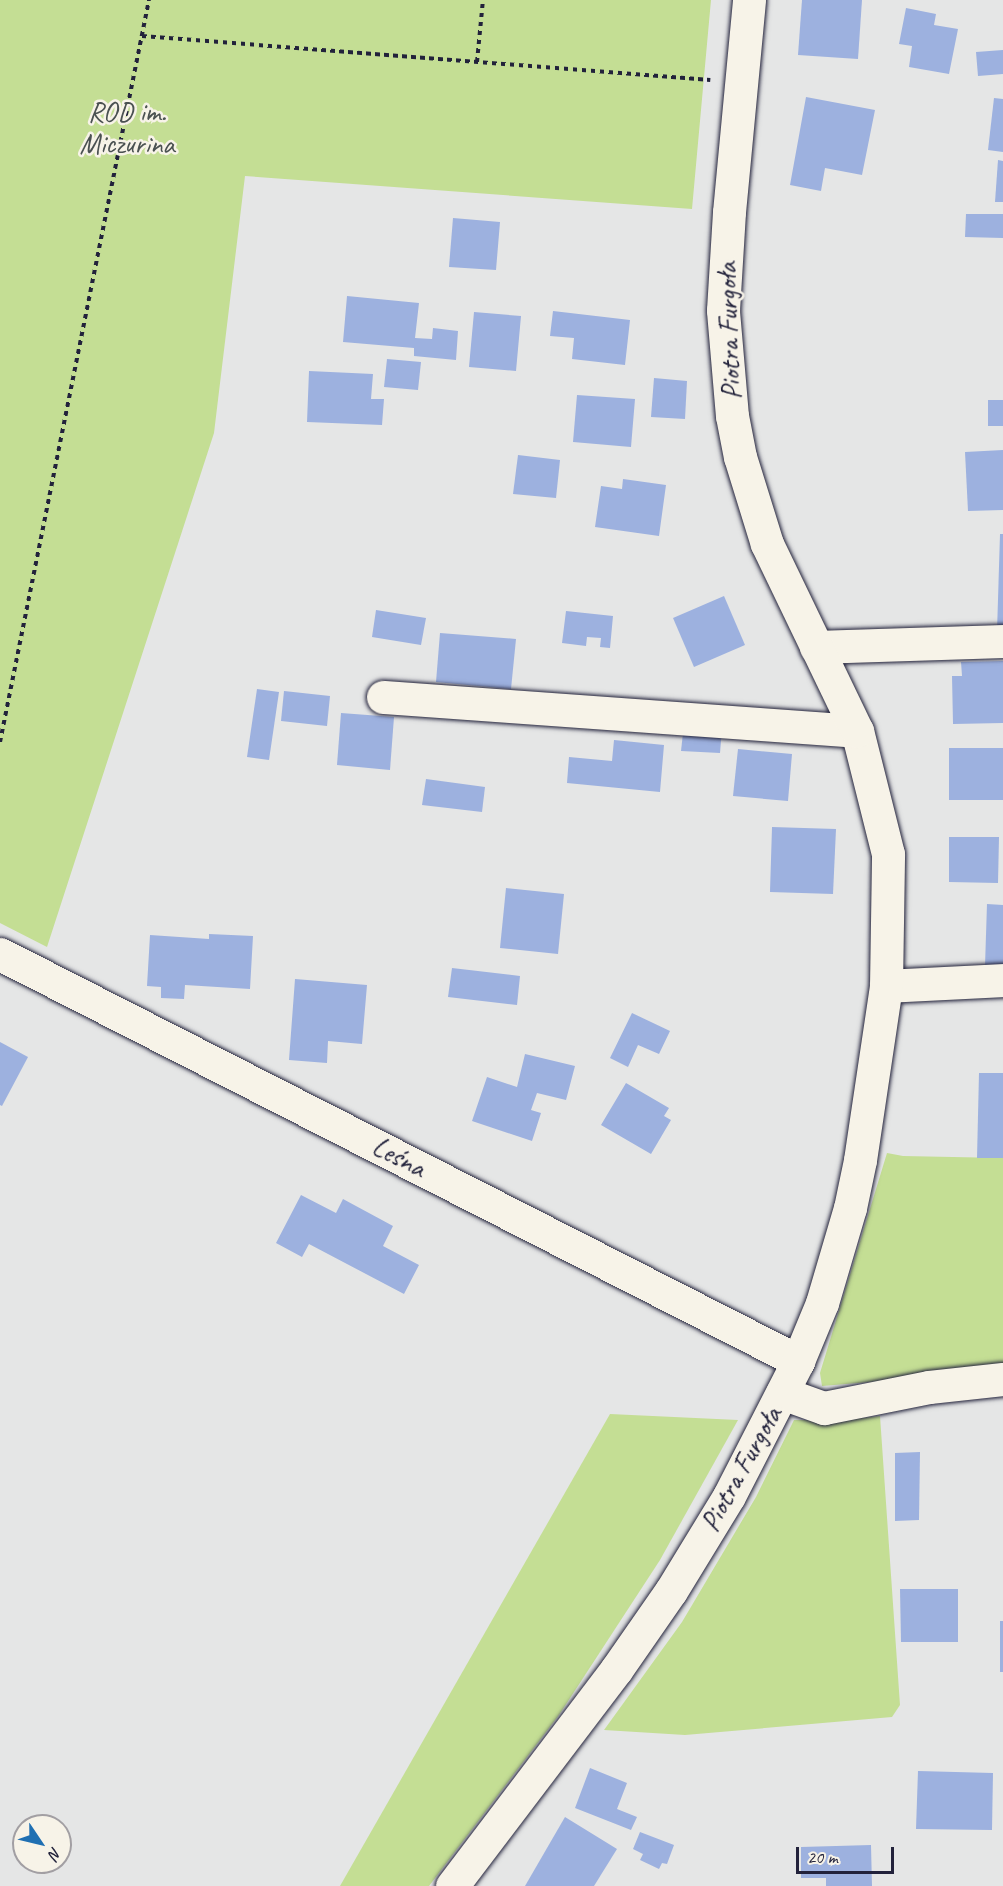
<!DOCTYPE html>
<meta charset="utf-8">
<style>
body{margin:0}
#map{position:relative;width:1003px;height:1886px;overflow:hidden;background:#e5e6e6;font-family:Caveat,sans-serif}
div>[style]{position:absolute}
.green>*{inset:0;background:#c4de94}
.building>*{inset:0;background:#9db1df}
.path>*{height:4px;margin-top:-2px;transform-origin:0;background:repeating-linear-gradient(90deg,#22223b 0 4.5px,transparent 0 9px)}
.roads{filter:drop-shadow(0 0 2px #22223b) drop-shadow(0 0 2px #22223b)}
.minor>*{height:33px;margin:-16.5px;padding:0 16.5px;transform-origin:16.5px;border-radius:16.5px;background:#f7f3e8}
span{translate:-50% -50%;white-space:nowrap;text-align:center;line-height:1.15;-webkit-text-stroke:5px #f7f3e8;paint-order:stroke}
.park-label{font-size:28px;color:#4a5151}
.street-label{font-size:28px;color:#22223b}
.north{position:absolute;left:12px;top:1814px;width:60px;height:60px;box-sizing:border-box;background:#f7f3e8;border:2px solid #a29fa3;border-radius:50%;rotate:125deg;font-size:16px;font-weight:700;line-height:24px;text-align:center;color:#22223b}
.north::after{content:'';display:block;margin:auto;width:21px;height:27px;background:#1f6fb2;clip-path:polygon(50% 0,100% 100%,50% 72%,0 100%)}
.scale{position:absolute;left:796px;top:1847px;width:98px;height:27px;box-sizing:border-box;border:3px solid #22223b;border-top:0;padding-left:8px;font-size:18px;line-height:21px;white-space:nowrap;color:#22223b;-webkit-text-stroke:4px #f7f3e8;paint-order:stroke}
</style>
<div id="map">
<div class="green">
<div style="clip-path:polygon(0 0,711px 0,692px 209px,245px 176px,214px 433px,47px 947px,0 923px)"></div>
<div style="clip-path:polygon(887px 1153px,903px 1156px,1003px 1158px,1003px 1371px,822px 1386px,820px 1373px)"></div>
<div style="clip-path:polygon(610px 1414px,738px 1420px,660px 1560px,559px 1715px,429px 1886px,340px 1886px)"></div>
<div style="clip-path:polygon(880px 1416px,900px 1705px,892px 1717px,685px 1735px,604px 1730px,682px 1622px,756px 1497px,794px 1420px,843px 1420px)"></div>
</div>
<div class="building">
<div style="clip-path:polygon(802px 0,862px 0,858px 59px,798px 55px)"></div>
<div style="clip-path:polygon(906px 8px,936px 14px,934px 25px,958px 29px,949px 74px,909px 67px,912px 46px,899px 44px)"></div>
<div style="clip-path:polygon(1003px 50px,1003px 74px,978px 76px,976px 52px)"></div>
<div style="clip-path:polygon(806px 97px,875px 110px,862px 175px,825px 168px,821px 191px,790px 185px)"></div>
<div style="clip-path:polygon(994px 98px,1003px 99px,1003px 152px,988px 150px)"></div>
<div style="clip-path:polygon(998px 160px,1003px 161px,1003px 202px,995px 202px)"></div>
<div style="clip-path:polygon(966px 214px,1003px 214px,1003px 238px,965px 237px)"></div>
<div style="clip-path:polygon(453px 218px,500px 222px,496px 270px,449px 267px)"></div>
<div style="clip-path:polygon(347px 296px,419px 303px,415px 338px,432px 339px,433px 328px,458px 331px,456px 360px,414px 356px,414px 348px,343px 342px)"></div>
<div style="clip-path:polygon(553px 311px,630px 320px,625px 365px,572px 359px,574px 338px,550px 336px)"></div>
<div style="clip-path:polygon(474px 312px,521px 316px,516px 371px,469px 367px)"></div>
<div style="clip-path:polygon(387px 359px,421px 362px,418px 390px,384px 387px)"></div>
<div style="clip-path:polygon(309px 371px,373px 374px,371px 399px,384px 399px,382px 425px,307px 422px)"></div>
<div style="clip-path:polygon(654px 378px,687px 381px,685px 419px,651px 417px)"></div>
<div style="clip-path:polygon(577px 395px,635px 399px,631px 447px,573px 442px)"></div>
<div style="clip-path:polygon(988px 400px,1003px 400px,1003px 426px,988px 426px)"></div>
<div style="clip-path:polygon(1003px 450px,1003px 510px,968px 511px,965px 452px)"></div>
<div style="clip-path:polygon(518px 455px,560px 460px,556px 498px,513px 494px)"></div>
<div style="clip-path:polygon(623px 479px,666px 485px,659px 536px,595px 527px,601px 486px,622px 489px)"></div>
<div style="clip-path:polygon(1000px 534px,1003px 534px,1003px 632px,997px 632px)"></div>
<div style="clip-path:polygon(724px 596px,745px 645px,694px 667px,673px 618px)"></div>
<div style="clip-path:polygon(376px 610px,426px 618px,421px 645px,372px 637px)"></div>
<div style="clip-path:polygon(566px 611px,613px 616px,610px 648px,600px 647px,601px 638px,587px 637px,586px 646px,562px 643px)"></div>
<div style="clip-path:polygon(440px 633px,516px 639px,511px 689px,436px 682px)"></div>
<div style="clip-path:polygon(1003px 661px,1003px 723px,953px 724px,952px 676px,962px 676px,961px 662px)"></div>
<div style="clip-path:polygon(257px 689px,279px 692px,269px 760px,247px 757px)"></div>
<div style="clip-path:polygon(284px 691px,330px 696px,327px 726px,281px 721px)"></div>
<div style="clip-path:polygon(341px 713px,394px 717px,390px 770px,337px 765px)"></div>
<div style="clip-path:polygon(684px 724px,722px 728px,720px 753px,681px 751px)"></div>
<div style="clip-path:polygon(614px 740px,664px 745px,660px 792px,567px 783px,569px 757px,612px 761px)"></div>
<div style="clip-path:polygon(949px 748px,1003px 748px,1003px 800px,949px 800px)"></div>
<div style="clip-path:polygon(738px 749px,792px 754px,788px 801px,733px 796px)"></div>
<div style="clip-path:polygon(426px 779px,485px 787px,482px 812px,422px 805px)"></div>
<div style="clip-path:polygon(772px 827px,836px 829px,833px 894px,770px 892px)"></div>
<div style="clip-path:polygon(949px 837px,999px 837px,998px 883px,949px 882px)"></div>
<div style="clip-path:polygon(506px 888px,564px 894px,558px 954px,500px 948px)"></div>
<div style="clip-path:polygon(987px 904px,1003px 905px,1003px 966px,985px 966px)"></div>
<div style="clip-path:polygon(209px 934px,253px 936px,250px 989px,185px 985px,184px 999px,161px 998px,161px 987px,147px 986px,150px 935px,209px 939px)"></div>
<div style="clip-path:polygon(452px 968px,520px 976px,517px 1005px,448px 997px)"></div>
<div style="clip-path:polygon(295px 979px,367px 985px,362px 1044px,328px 1041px,327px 1063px,289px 1060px)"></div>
<div style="clip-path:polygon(632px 1013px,670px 1031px,659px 1054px,638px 1045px,628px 1067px,610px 1058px)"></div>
<div style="clip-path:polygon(0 1042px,28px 1057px,2px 1106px,0 1105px)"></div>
<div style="clip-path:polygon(525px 1054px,575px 1066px,566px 1100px,537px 1093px,531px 1110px,541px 1113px,532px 1141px,472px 1121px,487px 1077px,517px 1087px)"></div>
<div style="clip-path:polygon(979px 1073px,1003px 1073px,1003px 1158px,977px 1158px)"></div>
<div style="clip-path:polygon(626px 1083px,669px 1108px,664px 1116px,671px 1120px,651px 1154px,601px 1125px)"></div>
<div style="clip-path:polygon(301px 1195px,336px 1213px,343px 1199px,393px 1226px,383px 1246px,419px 1265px,404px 1294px,309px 1244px,302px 1257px,276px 1243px)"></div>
<div style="clip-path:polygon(920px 1452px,919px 1520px,895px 1521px,895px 1453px)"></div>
<div style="clip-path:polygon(900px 1589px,958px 1589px,958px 1642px,901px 1642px)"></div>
<div style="clip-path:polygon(1000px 1621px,1003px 1621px,1003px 1672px,1000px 1672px)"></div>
<div style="clip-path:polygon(590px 1768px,627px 1783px,617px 1809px,637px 1817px,631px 1830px,575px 1808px)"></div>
<div style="clip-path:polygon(918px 1771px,993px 1773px,992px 1830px,916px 1829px)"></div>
<div style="clip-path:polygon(565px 1817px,617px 1849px,594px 1886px,525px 1886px)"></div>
<div style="clip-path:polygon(640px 1832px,674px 1845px,667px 1864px,662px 1863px,659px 1869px,640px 1860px,643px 1854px,633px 1849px)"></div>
<div style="clip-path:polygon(871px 1845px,872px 1886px,826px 1886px,826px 1878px,801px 1878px,801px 1847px)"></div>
</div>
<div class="path">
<div style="left:142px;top:36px;width:570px;rotate:4.43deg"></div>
<div style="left:477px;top:62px;width:62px;rotate:-84.5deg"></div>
<div style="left:0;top:742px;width:757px;rotate:-78.65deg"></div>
</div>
<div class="roads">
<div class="minor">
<div style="left:816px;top:647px;width:187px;rotate:-1.8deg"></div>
<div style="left:383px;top:697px;width:475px;rotate:4.1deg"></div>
<div style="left:0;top:954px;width:896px;rotate:27.02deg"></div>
<div style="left:886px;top:986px;width:117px;rotate:-2.9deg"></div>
<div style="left:782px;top:1393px;width:45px;rotate:19.7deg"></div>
<div style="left:824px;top:1408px;width:107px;rotate:-11.3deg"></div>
<div style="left:929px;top:1387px;width:74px;rotate:-6.2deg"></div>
<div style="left:452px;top:1886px;width:271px;rotate:-52.8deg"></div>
<div style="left:616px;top:1670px;width:96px;rotate:-55.2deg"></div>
<div style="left:671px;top:1591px;width:111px;rotate:-58.6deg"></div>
<div style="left:729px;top:1496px;width:152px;rotate:-62.9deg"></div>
<div style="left:798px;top:1361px;width:63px;rotate:-67.5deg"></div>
<div style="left:822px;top:1303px;width:99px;rotate:-73.6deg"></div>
<div style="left:850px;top:1208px;width:49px;rotate:-78.2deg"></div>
<div style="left:860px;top:1160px;width:176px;rotate:-81.5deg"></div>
<div style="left:886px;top:986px;width:132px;rotate:-89.1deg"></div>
<div style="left:888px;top:854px;width:127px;rotate:-104.1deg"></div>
<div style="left:857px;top:731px;width:208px;rotate:-115.7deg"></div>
<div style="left:767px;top:544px;width:91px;rotate:-107.2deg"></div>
<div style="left:740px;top:457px;width:42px;rotate:-101deg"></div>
<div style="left:732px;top:416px;width:106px;rotate:-94.9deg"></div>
<div style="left:723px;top:310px;width:98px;rotate:-86.5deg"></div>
<div style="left:729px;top:212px;width:213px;rotate:-84.6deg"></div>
</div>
</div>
<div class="park-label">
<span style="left:127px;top:128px">ROD im.<br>Miczurina</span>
</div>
<div class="street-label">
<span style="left:729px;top:331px;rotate:-92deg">Piotra Furgoła</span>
<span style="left:399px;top:1157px;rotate:27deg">Leśna</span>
<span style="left:741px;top:1469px;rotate:-61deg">Piotra Furgoła</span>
</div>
<div class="north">N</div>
<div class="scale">20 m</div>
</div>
